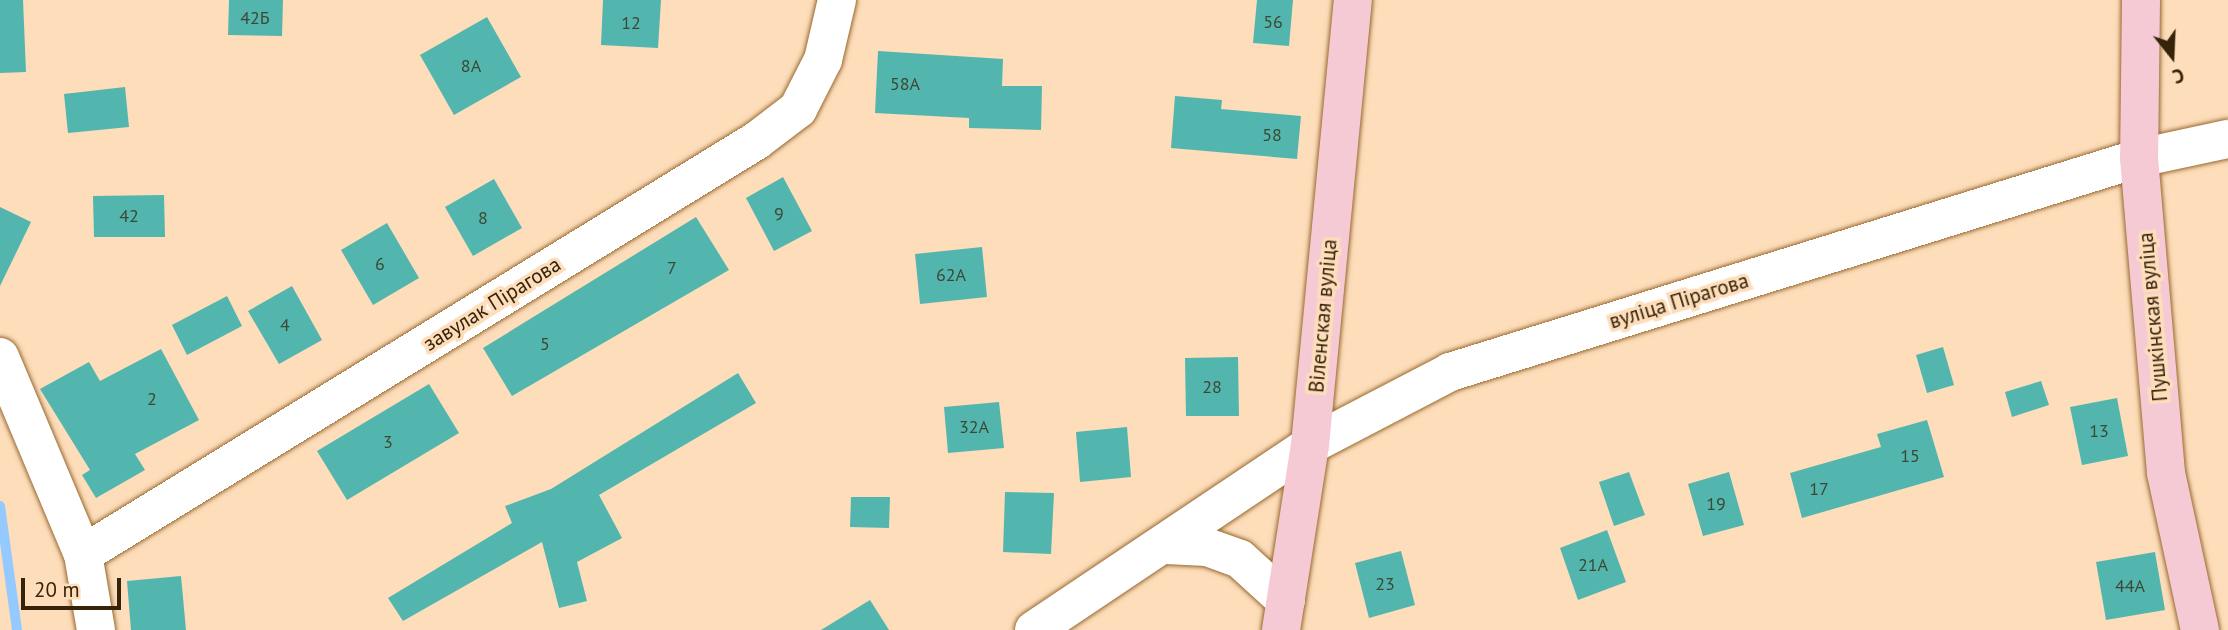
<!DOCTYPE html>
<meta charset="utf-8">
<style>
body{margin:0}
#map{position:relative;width:2228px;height:630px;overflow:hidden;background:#fdddba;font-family:"PT Sans",sans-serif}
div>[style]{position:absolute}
.stream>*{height:10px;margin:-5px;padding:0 5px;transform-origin:5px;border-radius:5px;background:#94caff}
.building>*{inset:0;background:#52b6af}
.roads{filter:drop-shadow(0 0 2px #99692f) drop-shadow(0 0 2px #99692f)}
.street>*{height:38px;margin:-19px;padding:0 19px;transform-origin:19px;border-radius:19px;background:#fff}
.secondary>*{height:38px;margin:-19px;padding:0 19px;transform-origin:19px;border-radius:19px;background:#f5cad5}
span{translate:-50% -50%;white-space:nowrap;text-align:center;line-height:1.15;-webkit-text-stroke:7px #fdddba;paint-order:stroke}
.number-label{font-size:18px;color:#3d4833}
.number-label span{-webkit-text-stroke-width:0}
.street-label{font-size:21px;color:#36230a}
.north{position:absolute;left:2137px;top:21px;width:70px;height:70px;-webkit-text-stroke:5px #fdddba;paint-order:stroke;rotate:162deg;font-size:19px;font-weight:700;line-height:28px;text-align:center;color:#36230a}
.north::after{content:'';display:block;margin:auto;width:24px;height:32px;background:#36230a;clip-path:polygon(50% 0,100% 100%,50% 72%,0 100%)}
.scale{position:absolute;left:21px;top:578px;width:100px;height:32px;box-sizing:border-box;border:4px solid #36230a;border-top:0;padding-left:9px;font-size:21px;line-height:24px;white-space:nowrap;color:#36230a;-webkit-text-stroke:5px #fdddba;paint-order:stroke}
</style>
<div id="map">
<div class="stream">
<div style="left:0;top:506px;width:125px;rotate:82.2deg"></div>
</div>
<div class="building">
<div style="clip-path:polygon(0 0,23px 0,26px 72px,0 73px)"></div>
<div style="clip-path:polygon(229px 0,283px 0,282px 36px,228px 35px)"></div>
<div style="clip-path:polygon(603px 0,661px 0,658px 48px,601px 45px)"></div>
<div style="clip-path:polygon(1257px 0,1293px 0,1289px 46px,1253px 43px)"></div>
<div style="clip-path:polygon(487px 17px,521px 77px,454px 115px,420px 55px)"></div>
<div style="clip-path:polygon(878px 51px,1003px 59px,1002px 86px,1042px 86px,1041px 130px,969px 128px,969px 118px,875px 113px)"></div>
<div style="clip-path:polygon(125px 87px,129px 127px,68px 133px,64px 94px)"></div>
<div style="clip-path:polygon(1175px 96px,1222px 100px,1221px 109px,1301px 116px,1297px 159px,1171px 148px)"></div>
<div style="clip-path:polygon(783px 177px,812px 231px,774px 251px,746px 198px)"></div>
<div style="clip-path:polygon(494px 179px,522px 228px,473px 256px,445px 207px)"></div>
<div style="clip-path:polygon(164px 195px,165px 237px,94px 237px,93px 196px)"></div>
<div style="clip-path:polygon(0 207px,31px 222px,0 286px)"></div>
<div style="clip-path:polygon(696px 217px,729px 270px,512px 396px,483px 348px)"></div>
<div style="clip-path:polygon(387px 223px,419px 278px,373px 305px,341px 250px)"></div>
<div style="clip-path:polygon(982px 247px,987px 297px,920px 304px,915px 254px)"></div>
<div style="clip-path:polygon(292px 286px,322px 340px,279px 364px,248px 311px)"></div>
<div style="clip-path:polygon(227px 296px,242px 326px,187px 355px,172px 325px)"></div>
<div style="clip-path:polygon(1943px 347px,1954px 385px,1927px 393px,1916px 355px)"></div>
<div style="clip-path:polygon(161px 349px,199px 420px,135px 454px,145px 470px,96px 498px,82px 475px,90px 470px,40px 389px,89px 362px,100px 381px)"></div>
<div style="clip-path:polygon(1238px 357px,1239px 416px,1186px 416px,1185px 358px)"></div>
<div style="clip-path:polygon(738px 373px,756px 403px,599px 495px,622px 538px,577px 562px,587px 601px,559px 608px,542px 542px,403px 621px,388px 598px,512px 523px,505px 506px,551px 489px)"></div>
<div style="clip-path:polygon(2041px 381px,2049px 405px,2012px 417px,2005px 392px)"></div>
<div style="clip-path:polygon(429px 384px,459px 433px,347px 500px,317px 451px)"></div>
<div style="clip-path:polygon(2117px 398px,2128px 456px,2082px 465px,2070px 407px)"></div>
<div style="clip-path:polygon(999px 402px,1004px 448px,948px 453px,944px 407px)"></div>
<div style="clip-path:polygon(1927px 420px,1944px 477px,1802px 518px,1790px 473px,1881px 447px,1877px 434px)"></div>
<div style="clip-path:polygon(1127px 427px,1131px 477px,1080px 482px,1076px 432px)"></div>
<div style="clip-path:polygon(1629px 472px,1645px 515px,1614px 526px,1599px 482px)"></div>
<div style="clip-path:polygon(1729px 472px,1744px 525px,1703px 536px,1688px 484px)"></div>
<div style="clip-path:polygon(1005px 492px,1054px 493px,1051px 554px,1003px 552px)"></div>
<div style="clip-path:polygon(851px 497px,890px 497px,889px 528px,850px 527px)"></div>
<div style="clip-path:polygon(1607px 530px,1626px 582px,1578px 600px,1560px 548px)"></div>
<div style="clip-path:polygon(1401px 551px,1415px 605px,1369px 618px,1355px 563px)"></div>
<div style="clip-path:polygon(2155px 552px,2165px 610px,2106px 620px,2096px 562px)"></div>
<div style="clip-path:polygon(181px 576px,186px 630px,131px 630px,127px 581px)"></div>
<div style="clip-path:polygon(870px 600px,889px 630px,821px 630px)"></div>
</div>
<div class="roads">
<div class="street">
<div style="left:0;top:357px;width:214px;rotate:67.2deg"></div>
<div style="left:83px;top:554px;width:77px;rotate:80.3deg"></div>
<div style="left:1166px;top:545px;width:41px;rotate:2.8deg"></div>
<div style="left:1207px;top:547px;width:35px;rotate:20deg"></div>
<div style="left:1240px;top:559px;width:62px;rotate:42.4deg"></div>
<div style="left:83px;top:554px;width:790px;rotate:-31.54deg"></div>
<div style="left:756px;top:141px;width:53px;rotate:-37.3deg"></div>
<div style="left:798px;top:109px;width:55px;rotate:-63deg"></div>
<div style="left:823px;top:60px;width:62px;rotate:-76.9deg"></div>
<div style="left:1034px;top:630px;width:332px;rotate:-33.8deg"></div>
<div style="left:1310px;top:445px;width:158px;rotate:-27.5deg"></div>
<div style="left:1450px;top:372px;width:721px;rotate:-17.25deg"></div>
<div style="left:2139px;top:158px;width:91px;rotate:-12.1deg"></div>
</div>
<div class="secondary">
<div style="left:2141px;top:0;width:158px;rotate:90.7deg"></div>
<div style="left:2139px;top:158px;width:316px;rotate:85.1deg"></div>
<div style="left:2166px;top:473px;width:161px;rotate:77.8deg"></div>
<div style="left:1281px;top:630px;width:187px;rotate:-81.1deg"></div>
<div style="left:1310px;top:445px;width:447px;rotate:-84.5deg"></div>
</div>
</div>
<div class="number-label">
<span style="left:255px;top:18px">42Б</span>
<span style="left:1273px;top:22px">56</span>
<span style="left:631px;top:23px">12</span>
<span style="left:471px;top:66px">8А</span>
<span style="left:905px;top:84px">58А</span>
<span style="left:1272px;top:135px">58</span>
<span style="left:779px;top:214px">9</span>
<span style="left:129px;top:216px">42</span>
<span style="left:483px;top:218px">8</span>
<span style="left:380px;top:264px">6</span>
<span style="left:672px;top:268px">7</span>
<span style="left:951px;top:275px">62А</span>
<span style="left:285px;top:325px">4</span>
<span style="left:545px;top:344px">5</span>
<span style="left:1212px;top:387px">28</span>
<span style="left:152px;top:399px">2</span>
<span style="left:974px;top:427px">32А</span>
<span style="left:2099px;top:431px">13</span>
<span style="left:388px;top:442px">3</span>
<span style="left:1910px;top:456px">15</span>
<span style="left:1819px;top:489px">17</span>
<span style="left:1716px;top:504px">19</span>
<span style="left:1593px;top:565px">21А</span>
<span style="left:1385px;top:584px">23</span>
<span style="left:2130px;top:586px">44А</span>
</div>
<div class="street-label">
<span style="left:1679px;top:301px;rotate:-17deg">вуліца Пірагова</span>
<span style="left:492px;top:304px;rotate:-32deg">завулак Пірагова</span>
<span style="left:1323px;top:316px;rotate:-85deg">Віленская вуліца</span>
<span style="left:2153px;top:317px;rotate:-95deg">Пушкінская вуліца</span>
</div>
<div class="north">С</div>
<div class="scale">20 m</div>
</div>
